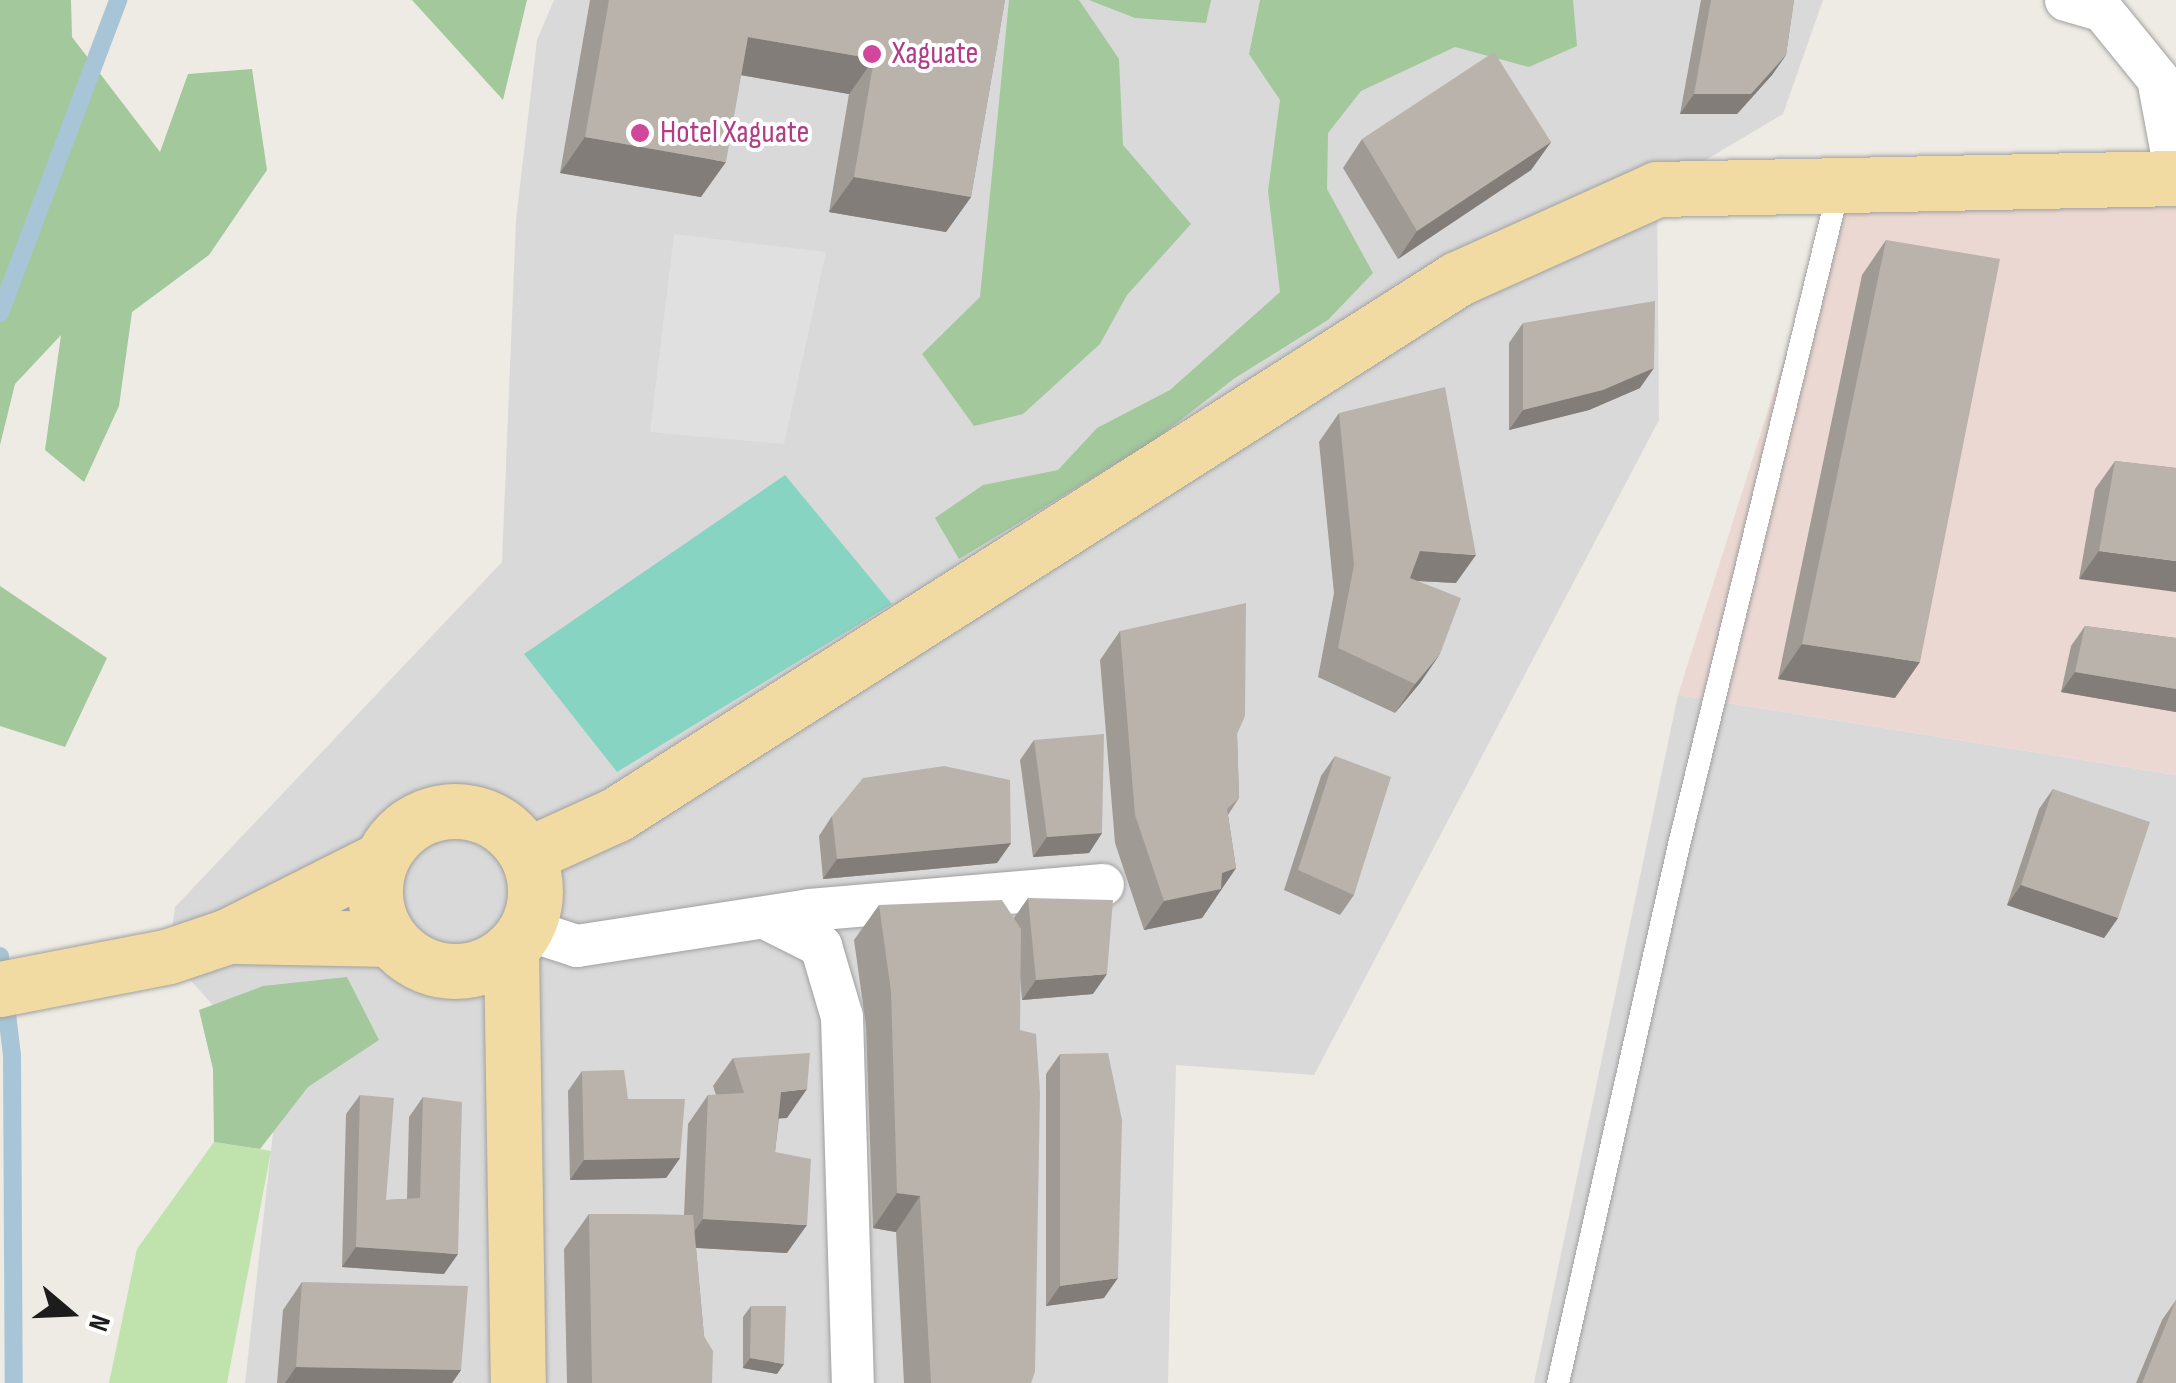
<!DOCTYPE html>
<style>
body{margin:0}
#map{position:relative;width:2176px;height:1383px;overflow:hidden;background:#edebe3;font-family:"Sofia Sans Condensed",sans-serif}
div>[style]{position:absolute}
.residential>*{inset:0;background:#dad9d9}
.commercial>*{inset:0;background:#ecd8d3}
.grass>*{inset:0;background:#c0e2ad}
.forest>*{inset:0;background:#a2c89c}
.pitch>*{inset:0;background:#88d4c2}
.parking>*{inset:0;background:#e0e0e0}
.stream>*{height:18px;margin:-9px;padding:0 9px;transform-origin:9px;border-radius:9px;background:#a7c5d6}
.roads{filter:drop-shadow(0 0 2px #a0a0a0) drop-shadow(0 0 2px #a0a0a0)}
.lane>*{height:22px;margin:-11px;padding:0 11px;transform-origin:11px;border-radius:11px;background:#fff}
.street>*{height:42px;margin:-21px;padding:0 21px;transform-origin:21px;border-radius:21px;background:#fff}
.primary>*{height:55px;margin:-27.5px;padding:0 27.5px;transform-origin:27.5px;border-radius:27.5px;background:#f2dba3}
.primary>.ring{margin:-27.5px;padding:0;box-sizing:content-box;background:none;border:55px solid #f2dba3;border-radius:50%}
.wall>*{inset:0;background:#9f9a94}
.shaded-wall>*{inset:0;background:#827d78}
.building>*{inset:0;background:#b9b3ac}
.dots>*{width:28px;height:28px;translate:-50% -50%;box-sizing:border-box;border:5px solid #fff;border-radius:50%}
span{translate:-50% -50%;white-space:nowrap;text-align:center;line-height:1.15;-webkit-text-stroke:8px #fff;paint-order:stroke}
.hotel-label{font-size:32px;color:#b23c85}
.left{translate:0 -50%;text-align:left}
.north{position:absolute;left:20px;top:1263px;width:100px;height:100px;-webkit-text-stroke:8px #fff;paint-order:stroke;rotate:109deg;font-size:28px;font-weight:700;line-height:40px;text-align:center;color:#1c1c1c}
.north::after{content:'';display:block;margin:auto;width:35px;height:45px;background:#1c1c1c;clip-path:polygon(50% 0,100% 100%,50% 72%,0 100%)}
</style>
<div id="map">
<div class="residential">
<div style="clip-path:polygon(554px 0,1823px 0,1783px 114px,1657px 189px,1659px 420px,1314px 1075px,1176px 1065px,1168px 1383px,245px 1383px,279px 1079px,169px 956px,175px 907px,502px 562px,516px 220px,537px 40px)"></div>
<div style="clip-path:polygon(1678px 695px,2176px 775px,2176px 1383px,1534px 1383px)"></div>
</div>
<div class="commercial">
<div style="clip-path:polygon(2176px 178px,2176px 775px,1678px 695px,1839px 186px)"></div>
</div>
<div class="grass">
<div style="clip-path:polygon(214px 1142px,271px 1151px,227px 1383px,109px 1383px,137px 1249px)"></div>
</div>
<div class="forest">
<div style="clip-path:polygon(0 0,71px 0,72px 37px,160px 152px,188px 74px,252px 69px,267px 170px,209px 255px,132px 312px,119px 406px,84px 482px,45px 450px,61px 335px,15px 384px,0 445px)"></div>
<div style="clip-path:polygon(412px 0,527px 0,503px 100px)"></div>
<div style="clip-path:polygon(1009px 0,1079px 0,1119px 59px,1123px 145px,1191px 224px,1127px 295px,1100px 344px,1023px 414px,974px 426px,922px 354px,980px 297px)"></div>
<div style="clip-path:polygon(1089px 0,1211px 0,1206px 23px,1135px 18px)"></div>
<div style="clip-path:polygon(1260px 0,1573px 0,1577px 46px,1529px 67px,1455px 47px,1361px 91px,1328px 133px,1327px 189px,1373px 273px,1328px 320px,1235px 378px,1152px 442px,959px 559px,935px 518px,983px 485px,1058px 470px,1097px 428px,1170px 390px,1280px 292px,1268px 191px,1280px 100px,1249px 54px)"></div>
<div style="clip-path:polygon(0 586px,107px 658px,65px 747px,0 726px)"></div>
<div style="clip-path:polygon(347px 977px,379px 1040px,308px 1087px,260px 1149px,214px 1142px,213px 1069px,199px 1010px,263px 986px)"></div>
</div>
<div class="pitch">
<div style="clip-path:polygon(785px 475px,892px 604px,617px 772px,524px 654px)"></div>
</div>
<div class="parking">
<div style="clip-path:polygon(674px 234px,826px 252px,784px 444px,650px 432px)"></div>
</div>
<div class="stream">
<div style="left:0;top:313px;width:335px;rotate:-69.3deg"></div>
<div style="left:0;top:956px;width:100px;rotate:83.1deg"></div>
<div style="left:12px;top:1055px;width:328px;rotate:89.7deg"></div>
</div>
<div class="roads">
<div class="lane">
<div style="left:1558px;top:1383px;width:547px;rotate:-77.33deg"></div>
<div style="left:1678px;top:849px;width:682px;rotate:-76.35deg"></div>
</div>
<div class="street">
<div style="left:2066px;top:0;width:37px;rotate:16deg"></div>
<div style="left:2102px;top:10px;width:89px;rotate:50.9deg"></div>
<div style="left:2158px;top:79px;width:98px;rotate:79.4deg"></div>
<div style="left:765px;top:918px;width:63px;rotate:26.6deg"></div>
<div style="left:821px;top:946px;width:74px;rotate:73.5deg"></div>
<div style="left:842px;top:1017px;width:366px;rotate:88.3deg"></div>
<div style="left:525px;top:929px;width:55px;rotate:18.1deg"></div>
<div style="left:577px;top:946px;width:236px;rotate:-8.8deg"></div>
<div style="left:810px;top:910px;width:294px;rotate:-4.9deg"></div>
</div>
<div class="primary">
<div class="ring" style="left:375px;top:811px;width:105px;height:105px"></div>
<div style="left:527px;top:855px;width:99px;rotate:-24.5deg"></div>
<div style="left:617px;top:814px;width:996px;rotate:-32.49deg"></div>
<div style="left:1457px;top:279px;width:219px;rotate:-24.2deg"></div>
<div style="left:1657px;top:189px;width:519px;rotate:-1.21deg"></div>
<div style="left:236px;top:936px;width:154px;rotate:1.1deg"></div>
<div style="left:511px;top:949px;width:434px;rotate:89.1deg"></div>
<div style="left:0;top:989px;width:172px;rotate:-11deg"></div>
<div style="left:169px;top:956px;width:62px;rotate:-18.7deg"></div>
<div style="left:228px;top:936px;width:171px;rotate:-26.7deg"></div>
</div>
</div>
<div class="wall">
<div style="clip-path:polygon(590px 0,1005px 0,971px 197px,946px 232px,829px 212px,849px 94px,741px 75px,701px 197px,560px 173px)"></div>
<div style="clip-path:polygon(1701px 0,1794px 0,1786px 55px,1772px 75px,1737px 114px,1680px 114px)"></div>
<div style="clip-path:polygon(1362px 139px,1551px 142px,1531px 170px,1398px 259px,1343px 168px)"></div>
<div style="clip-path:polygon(1886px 240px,1895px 698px,1778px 679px,1862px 275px)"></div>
<div style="clip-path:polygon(1523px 323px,1640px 388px,1589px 410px,1509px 430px,1509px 343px)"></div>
<div style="clip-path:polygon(1339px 413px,1456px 583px,1417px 581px,1440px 654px,1420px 683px,1395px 713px,1318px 677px,1334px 593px,1319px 442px)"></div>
<div style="clip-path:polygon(2115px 461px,2176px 468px,2079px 579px,2095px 489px)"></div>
<div style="clip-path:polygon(2085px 626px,2176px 638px,2176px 712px,2061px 692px,2071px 646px)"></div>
<div style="clip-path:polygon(1120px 631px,1237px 734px,1239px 798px,1228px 815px,1236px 868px,1202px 918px,1144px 930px,1115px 843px,1100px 660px)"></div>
<div style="clip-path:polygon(1034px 740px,1102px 833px,1089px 853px,1033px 857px,1020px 760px)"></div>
<div style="clip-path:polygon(1335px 756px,1354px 895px,1340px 915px,1284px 890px,1321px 776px)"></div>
<div style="clip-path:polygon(2053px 789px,2118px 918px,2104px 938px,2007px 905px,2039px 809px)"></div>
<div style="clip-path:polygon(832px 816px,1011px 843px,997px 863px,823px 879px,819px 836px)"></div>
<div style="clip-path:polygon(1028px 898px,1093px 994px,1022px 1000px,1020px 979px,1020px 1030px,1031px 1383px,904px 1383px,896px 1232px,873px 1228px,866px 1026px,854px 940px,879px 905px,1014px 918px)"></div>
<div style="clip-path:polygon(1060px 1054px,1104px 1298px,1046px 1306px,1046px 1074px)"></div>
<div style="clip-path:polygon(733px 1058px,787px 1118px,779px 1118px,775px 1152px,787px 1253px,696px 1248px,704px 1336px,712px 1383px,567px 1383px,564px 1249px,589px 1214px,684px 1215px,688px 1124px,708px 1095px,716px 1095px,713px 1086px)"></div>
<div style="clip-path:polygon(582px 1071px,628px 1099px,680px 1158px,666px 1178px,570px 1180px,568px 1091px)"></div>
<div style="clip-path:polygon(360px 1095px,386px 1200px,407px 1199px,409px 1117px,423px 1097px,444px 1274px,342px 1267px,346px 1114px)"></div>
<div style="clip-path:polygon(302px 1282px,461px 1370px,452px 1383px,277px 1383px,283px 1310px)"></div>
<div style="clip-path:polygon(2176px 1300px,2176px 1383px,2136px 1383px,2162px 1320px)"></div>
<div style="clip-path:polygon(751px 1306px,777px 1374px,743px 1368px,743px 1317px)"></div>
</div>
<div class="shaded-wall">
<div style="clip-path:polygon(748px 37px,874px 59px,849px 94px,723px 72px)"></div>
<div style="clip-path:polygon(1786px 55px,1772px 75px,1737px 114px,1680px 114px,1694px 94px)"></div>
<div style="clip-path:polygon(585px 137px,726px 162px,701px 197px,560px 173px)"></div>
<div style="clip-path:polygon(1551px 142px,1531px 170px,1398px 259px,1417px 231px)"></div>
<div style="clip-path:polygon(854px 177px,971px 197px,946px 232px,829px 212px)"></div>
<div style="clip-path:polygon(1654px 368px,1640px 388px,1589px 410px,1509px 430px,1523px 410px)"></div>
<div style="clip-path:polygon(1420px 551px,1476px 555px,1456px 583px,1400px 580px)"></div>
<div style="clip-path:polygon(2099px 551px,2176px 561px,2176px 592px,2079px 579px)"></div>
<div style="clip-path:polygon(1802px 644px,1920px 662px,1895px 698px,1778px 679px)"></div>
<div style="clip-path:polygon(1440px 654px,1420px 683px,1395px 713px,1415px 684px)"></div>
<div style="clip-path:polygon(2075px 672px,2176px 689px,2176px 712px,2061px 692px)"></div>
<div style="clip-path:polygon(1102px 833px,1089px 853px,1033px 857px,1047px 837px)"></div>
<div style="clip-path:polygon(1011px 843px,997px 863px,823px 879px,837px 859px)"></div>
<div style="clip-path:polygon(1236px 868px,1202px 918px,1144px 930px,1164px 901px,1222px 873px)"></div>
<div style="clip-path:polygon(2021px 885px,2118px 918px,2104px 938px,2007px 905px)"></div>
<div style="clip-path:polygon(1107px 974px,1093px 994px,1022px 1000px,1036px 980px)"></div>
<div style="clip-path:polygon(807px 1089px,787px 1118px,761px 1120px,781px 1092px)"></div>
<div style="clip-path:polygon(680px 1158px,666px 1178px,570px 1180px,584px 1160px)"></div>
<div style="clip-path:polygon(897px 1193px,920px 1196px,896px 1232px,873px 1228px)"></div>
<div style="clip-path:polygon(703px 1219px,807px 1225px,787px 1253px,683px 1247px)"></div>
<div style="clip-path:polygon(356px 1247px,458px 1254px,444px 1274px,342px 1267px)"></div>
<div style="clip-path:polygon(1118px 1278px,1104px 1298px,1046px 1306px,1060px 1286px)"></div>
<div style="clip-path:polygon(750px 1358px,784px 1364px,777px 1374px,743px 1368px)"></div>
<div style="clip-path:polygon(296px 1367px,461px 1370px,452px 1383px,285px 1383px)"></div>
</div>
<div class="building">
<div style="clip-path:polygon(609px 0,1005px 0,971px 197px,854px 177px,874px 59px,748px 37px,726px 162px,585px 137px)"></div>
<div style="clip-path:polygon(1711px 0,1794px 0,1786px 55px,1751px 94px,1694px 94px)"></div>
<div style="clip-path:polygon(1494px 52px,1551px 142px,1417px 231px,1362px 139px)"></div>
<div style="clip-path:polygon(1886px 240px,2000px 259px,1920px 662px,1802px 644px)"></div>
<div style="clip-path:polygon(1655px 301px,1654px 368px,1603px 390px,1523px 410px,1523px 323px)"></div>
<div style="clip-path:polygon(1445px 387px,1476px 555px,1420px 551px,1410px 578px,1461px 598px,1440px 654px,1415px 684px,1338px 648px,1354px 565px,1339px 413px)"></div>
<div style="clip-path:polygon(2115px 461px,2176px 468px,2176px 561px,2099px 551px)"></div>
<div style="clip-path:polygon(1246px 603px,1245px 716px,1237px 734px,1239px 798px,1227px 809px,1236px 868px,1222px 873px,1221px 889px,1164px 901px,1135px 815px,1120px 631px)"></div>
<div style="clip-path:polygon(2085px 626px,2176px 638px,2176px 689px,2075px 672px)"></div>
<div style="clip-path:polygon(1104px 734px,1102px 833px,1047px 837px,1034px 740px)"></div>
<div style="clip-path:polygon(1335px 756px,1391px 777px,1354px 895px,1298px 870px)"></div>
<div style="clip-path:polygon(944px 766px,1010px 780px,1011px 843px,837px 859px,832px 816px,863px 778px)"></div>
<div style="clip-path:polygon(2053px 789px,2150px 822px,2118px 918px,2021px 885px)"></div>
<div style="clip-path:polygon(1028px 898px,1113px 900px,1107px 974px,1036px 980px)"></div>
<div style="clip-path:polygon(1002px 900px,1021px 929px,1020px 1030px,1036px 1034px,1040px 1093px,1035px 1372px,1031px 1383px,931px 1383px,920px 1196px,897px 1193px,891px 991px,879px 905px)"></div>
<div style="clip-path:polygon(810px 1053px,807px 1089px,781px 1092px,775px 1152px,811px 1159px,807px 1225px,703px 1219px,708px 1095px,744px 1093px,733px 1058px)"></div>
<div style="clip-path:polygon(1108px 1053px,1122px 1120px,1118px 1278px,1060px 1286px,1060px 1054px)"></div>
<div style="clip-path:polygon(624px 1070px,628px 1099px,685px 1099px,680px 1158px,584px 1160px,582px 1071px)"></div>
<div style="clip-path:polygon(360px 1095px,394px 1098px,386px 1200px,420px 1198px,423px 1097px,462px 1102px,458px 1254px,356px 1247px)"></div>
<div style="clip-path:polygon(589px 1214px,693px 1215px,704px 1336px,713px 1351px,712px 1383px,592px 1383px)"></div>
<div style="clip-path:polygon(302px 1282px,468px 1286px,461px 1370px,296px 1367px)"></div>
<div style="clip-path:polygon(2176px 1300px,2176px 1383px,2142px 1383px)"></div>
<div style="clip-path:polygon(751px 1306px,786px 1306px,784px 1364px,750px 1358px)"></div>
</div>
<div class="dots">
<div style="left:872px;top:54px;background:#d1479c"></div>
<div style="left:640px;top:133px;background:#d1479c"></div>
</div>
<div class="hotel-label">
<span class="left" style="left:892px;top:54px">Xaguate</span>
<span class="left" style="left:660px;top:133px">Hotel Xaguate</span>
</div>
<div class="north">N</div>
</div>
